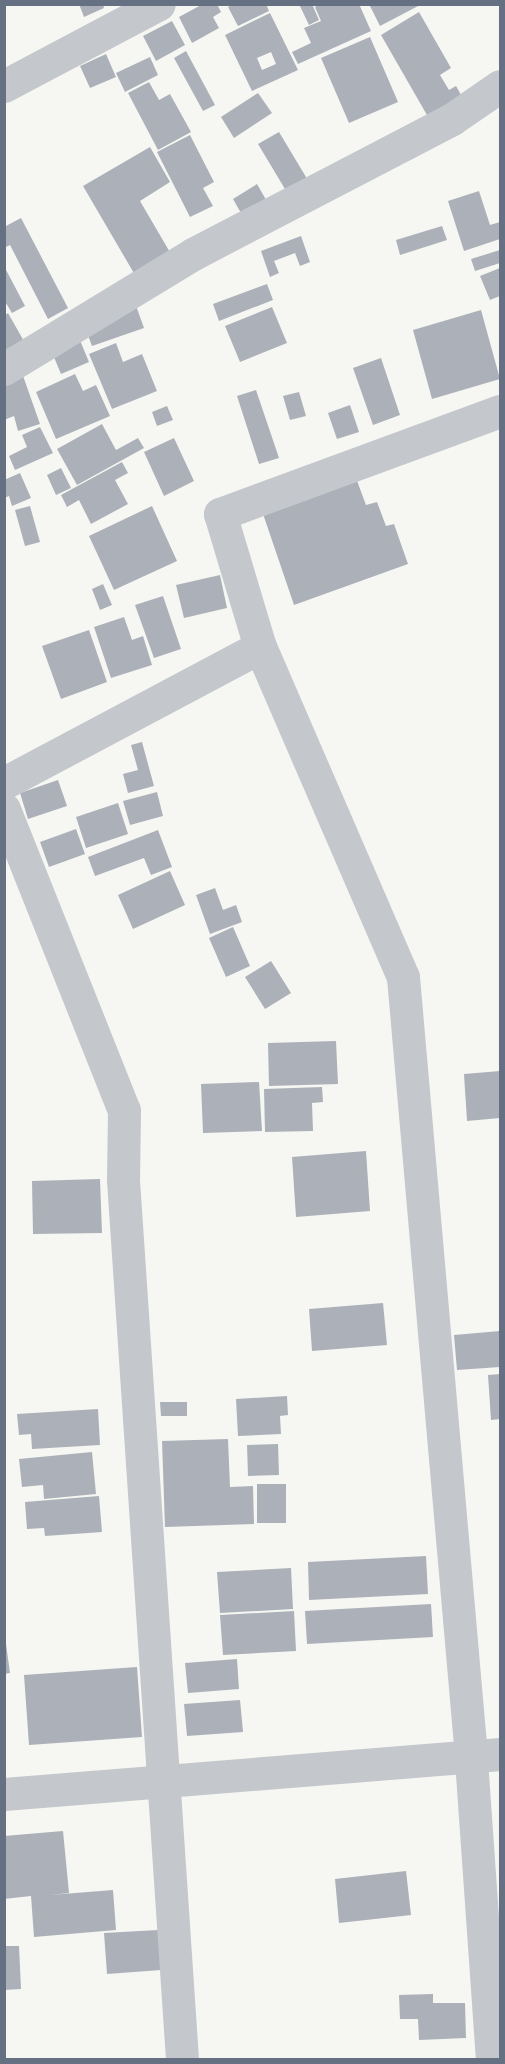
<!DOCTYPE html>
<style>
body{margin:0}
#map{position:relative;width:505px;height:2064px;overflow:hidden;background:#f6f6f3;font-family:Raleway,sans-serif}
div>[style]{position:absolute}
.building>*{inset:0;background:#acb1b9}
.street>*{height:33px;margin:-16.5px;padding:0 16.5px;transform-origin:16.5px;border-radius:16.5px;background:#c4c7cb}
span{translate:-50% -50%;white-space:nowrap;text-align:center;line-height:1.15;-webkit-text-stroke:6px #fff;paint-order:stroke}
.frame{position:absolute;inset:0;border:6px solid #667083;pointer-events:none}
</style>
<div id="map">
<div class="building">
<div style="clip-path:polygon(79px 4px,103px 4px,104px 8px,84px 17px)"></div>
<div style="clip-path:polygon(203px 4px,217px 4px,221px 12px,213px 17px,219px 28px,192px 43px,179px 17px)"></div>
<div style="clip-path:polygon(234px 4px,266px 4px,269px 11px,238px 26px,228px 7px)"></div>
<div style="clip-path:polygon(299px 4px,312px 4px,319px 20px,309px 25px)"></div>
<div style="clip-path:polygon(320px 4px,359px 4px,371px 31px,298px 64px,292px 52px,311px 43px,304px 28px,321px 21px,315px 7px)"></div>
<div style="clip-path:polygon(369px 4px,422px 4px,380px 26px)"></div>
<div style="clip-path:polygon(419px 12px,451px 68px,440px 75px,449px 90px,456px 86px,465px 102px,431px 122px,381px 35px)"></div>
<div style="clip-path:polygon(evenodd,270px 13px,298px 70px,252px 91px,225px 35px,270px 13px,271px 52px,276px 64px,262px 70px,257px 58px,271px 52px)"></div>
<div style="clip-path:polygon(172px 21px,185px 45px,156px 61px,143px 36px)"></div>
<div style="clip-path:polygon(370px 37px,398px 102px,349px 123px,321px 58px)"></div>
<div style="clip-path:polygon(186px 51px,215px 105px,203px 111px,174px 58px)"></div>
<div style="clip-path:polygon(106px 54px,116px 77px,90px 88px,80px 66px)"></div>
<div style="clip-path:polygon(150px 57px,158px 75px,125px 92px,116px 73px)"></div>
<div style="clip-path:polygon(149px 82px,159px 100px,170px 94px,191px 132px,158px 150px,128px 93px)"></div>
<div style="clip-path:polygon(258px 93px,272px 113px,234px 138px,221px 117px)"></div>
<div style="clip-path:polygon(279px 132px,309px 182px,288px 194px,258px 144px)"></div>
<div style="clip-path:polygon(190px 135px,214px 182px,203px 188px,213px 206px,190px 217px,157px 152px)"></div>
<div style="clip-path:polygon(150px 147px,170px 182px,140px 201px,171px 254px,135px 275px,83px 186px)"></div>
<div style="clip-path:polygon(257px 184px,269px 205px,245px 220px,233px 199px)"></div>
<div style="clip-path:polygon(479px 191px,490px 225px,500px 222px,500px 239px,464px 251px,448px 201px)"></div>
<div style="clip-path:polygon(21px 218px,68px 308px,48px 319px,10px 245px,4px 248px,4px 227px)"></div>
<div style="clip-path:polygon(442px 226px,447px 240px,400px 255px,396px 240px)"></div>
<div style="clip-path:polygon(301px 236px,310px 262px,300px 266px,295px 253px,274px 261px,279px 273px,270px 277px,261px 251px)"></div>
<div style="clip-path:polygon(500px 250px,500px 263px,475px 271px,471px 259px)"></div>
<div style="clip-path:polygon(4px 266px,25px 306px,12px 313px,4px 300px)"></div>
<div style="clip-path:polygon(500px 268px,500px 296px,490px 300px,480px 276px)"></div>
<div style="clip-path:polygon(267px 284px,273px 300px,219px 321px,213px 304px)"></div>
<div style="clip-path:polygon(135px 303px,144px 328px,92px 346px,83px 322px)"></div>
<div style="clip-path:polygon(272px 307px,287px 343px,240px 362px,225px 326px)"></div>
<div style="clip-path:polygon(481px 310px,500px 379px,432px 399px,413px 330px)"></div>
<div style="clip-path:polygon(8px 313px,25px 343px,4px 354px,4px 316px)"></div>
<div style="clip-path:polygon(79px 338px,89px 362px,61px 374px,51px 350px)"></div>
<div style="clip-path:polygon(116px 343px,123px 362px,142px 354px,157px 391px,112px 409px,89px 354px)"></div>
<div style="clip-path:polygon(381px 358px,400px 415px,373px 425px,353px 368px)"></div>
<div style="clip-path:polygon(22px 373px,40px 424px,18px 431px,14px 416px,4px 420px,4px 378px)"></div>
<div style="clip-path:polygon(75px 374px,83px 391px,96px 385px,110px 416px,56px 439px,36px 392px)"></div>
<div style="clip-path:polygon(256px 390px,279px 458px,259px 464px,237px 396px)"></div>
<div style="clip-path:polygon(299px 392px,306px 416px,290px 420px,283px 396px)"></div>
<div style="clip-path:polygon(350px 405px,359px 432px,337px 439px,328px 413px)"></div>
<div style="clip-path:polygon(167px 406px,173px 420px,157px 426px,152px 412px)"></div>
<div style="clip-path:polygon(102px 424px,116px 450px,138px 438px,144px 448px,77px 485px,57px 449px)"></div>
<div style="clip-path:polygon(40px 427px,53px 453px,15px 470px,9px 456px,27px 447px,22px 435px)"></div>
<div style="clip-path:polygon(174px 438px,194px 481px,164px 496px,144px 452px)"></div>
<div style="clip-path:polygon(122px 462px,128px 473px,115px 480px,128px 504px,91px 524px,79px 500px,67px 507px,61px 495px)"></div>
<div style="clip-path:polygon(61px 468px,71px 488px,56px 495px,47px 475px)"></div>
<div style="clip-path:polygon(20px 473px,31px 498px,12px 506px,9px 496px,4px 498px,4px 480px)"></div>
<div style="clip-path:polygon(356px 478px,366px 505px,377px 502px,386px 526px,394px 524px,408px 564px,294px 605px,262px 511px)"></div>
<div style="clip-path:polygon(30px 506px,40px 542px,25px 546px,15px 510px)"></div>
<div style="clip-path:polygon(152px 506px,177px 561px,114px 590px,89px 536px)"></div>
<div style="clip-path:polygon(220px 575px,227px 608px,184px 618px,176px 585px)"></div>
<div style="clip-path:polygon(103px 584px,112px 605px,100px 610px,92px 589px)"></div>
<div style="clip-path:polygon(163px 596px,181px 649px,154px 658px,135px 605px)"></div>
<div style="clip-path:polygon(124px 617px,132px 640px,143px 636px,152px 665px,111px 678px,94px 627px)"></div>
<div style="clip-path:polygon(89px 630px,107px 682px,61px 699px,42px 646px)"></div>
<div style="clip-path:polygon(142px 742px,154px 786px,128px 793px,123px 774px,138px 770px,131px 745px)"></div>
<div style="clip-path:polygon(58px 780px,67px 806px,28px 819px,20px 793px)"></div>
<div style="clip-path:polygon(157px 792px,163px 816px,130px 825px,123px 801px)"></div>
<div style="clip-path:polygon(118px 803px,128px 834px,86px 848px,76px 817px)"></div>
<div style="clip-path:polygon(76px 829px,85px 854px,49px 867px,40px 842px)"></div>
<div style="clip-path:polygon(158px 830px,172px 867px,151px 875px,144px 858px,95px 876px,88px 857px)"></div>
<div style="clip-path:polygon(170px 871px,185px 905px,133px 929px,118px 895px)"></div>
<div style="clip-path:polygon(215px 888px,223px 910px,236px 905px,242px 922px,210px 934px,196px 895px)"></div>
<div style="clip-path:polygon(233px 927px,250px 966px,226px 977px,209px 938px)"></div>
<div style="clip-path:polygon(271px 961px,291px 993px,265px 1009px,245px 977px)"></div>
<div style="clip-path:polygon(336px 1041px,338px 1084px,269px 1086px,268px 1043px)"></div>
<div style="clip-path:polygon(500px 1071px,500px 1118px,467px 1121px,464px 1074px)"></div>
<div style="clip-path:polygon(259px 1082px,262px 1131px,203px 1133px,201px 1084px)"></div>
<div style="clip-path:polygon(322px 1087px,323px 1102px,312px 1103px,313px 1131px,265px 1132px,264px 1089px)"></div>
<div style="clip-path:polygon(366px 1151px,370px 1211px,296px 1217px,292px 1157px)"></div>
<div style="clip-path:polygon(100px 1179px,102px 1233px,33px 1234px,32px 1181px)"></div>
<div style="clip-path:polygon(383px 1303px,387px 1345px,312px 1351px,309px 1309px)"></div>
<div style="clip-path:polygon(500px 1331px,500px 1367px,457px 1370px,454px 1335px)"></div>
<div style="clip-path:polygon(500px 1374px,500px 1419px,491px 1420px,488px 1375px)"></div>
<div style="clip-path:polygon(287px 1396px,288px 1415px,280px 1416px,281px 1434px,238px 1436px,236px 1399px)"></div>
<div style="clip-path:polygon(160px 1402px,187px 1402px,187px 1416px,161px 1416px)"></div>
<div style="clip-path:polygon(98px 1409px,100px 1445px,32px 1449px,31px 1434px,19px 1435px,17px 1414px)"></div>
<div style="clip-path:polygon(228px 1439px,230px 1487px,253px 1486px,254px 1524px,165px 1527px,162px 1441px)"></div>
<div style="clip-path:polygon(278px 1444px,279px 1475px,248px 1476px,247px 1445px)"></div>
<div style="clip-path:polygon(92px 1452px,96px 1494px,44px 1499px,43px 1485px,22px 1487px,19px 1459px)"></div>
<div style="clip-path:polygon(257px 1484px,286px 1484px,286px 1523px,257px 1523px)"></div>
<div style="clip-path:polygon(99px 1496px,102px 1532px,45px 1536px,44px 1528px,27px 1529px,25px 1502px)"></div>
<div style="clip-path:polygon(426px 1556px,428px 1594px,309px 1600px,308px 1562px)"></div>
<div style="clip-path:polygon(291px 1568px,293px 1609px,220px 1613px,217px 1572px)"></div>
<div style="clip-path:polygon(431px 1604px,433px 1637px,307px 1644px,305px 1611px)"></div>
<div style="clip-path:polygon(294px 1611px,296px 1651px,223px 1655px,220px 1615px)"></div>
<div style="clip-path:polygon(4px 1629px,10px 1673px,4px 1674px)"></div>
<div style="clip-path:polygon(237px 1659px,239px 1689px,188px 1693px,185px 1663px)"></div>
<div style="clip-path:polygon(137px 1667px,142px 1737px,29px 1745px,24px 1675px)"></div>
<div style="clip-path:polygon(240px 1700px,243px 1732px,187px 1736px,184px 1704px)"></div>
<div style="clip-path:polygon(63px 1831px,69px 1893px,50px 1895px,113px 1890px,116px 1930px,34px 1937px,31px 1896px,4px 1899px,4px 1836px)"></div>
<div style="clip-path:polygon(406px 1871px,411px 1915px,339px 1923px,335px 1879px)"></div>
<div style="clip-path:polygon(158px 1930px,161px 1970px,107px 1974px,104px 1933px)"></div>
<div style="clip-path:polygon(4px 1946px,19px 1946px,21px 1989px,4px 1990px)"></div>
<div style="clip-path:polygon(433px 1994px,433px 2003px,465px 2003px,466px 2038px,419px 2040px,418px 2019px,400px 2019px,399px 1995px)"></div>
</div>
<div class="street">
<div style="left:4px;top:86px;width:175px;rotate:-27.9deg"></div>
<div style="left:4px;top:369px;width:221px;rotate:-31.3deg"></div>
<div style="left:193px;top:254px;width:292px;rotate:-27.5deg"></div>
<div style="left:452px;top:119px;width:58px;rotate:-34.5deg"></div>
<div style="left:4px;top:783px;width:290px;rotate:-28deg"></div>
<div style="left:4px;top:809px;width:324px;rotate:68.3deg"></div>
<div style="left:124px;top:1110px;width:70px;rotate:90.8deg"></div>
<div style="left:123px;top:1180px;width:882px;rotate:86.16deg"></div>
<div style="left:4px;top:1794px;width:498px;rotate:-4.6deg"></div>
<div style="left:492px;top:2060px;width:305px;rotate:-94deg"></div>
<div style="left:471px;top:1756px;width:782px;rotate:-94.99deg"></div>
<div style="left:403px;top:977px;width:360px;rotate:-113.4deg"></div>
<div style="left:260px;top:647px;width:139px;rotate:-106.7deg"></div>
<div style="left:220px;top:514px;width:298px;rotate:-20.2deg"></div>
</div>
<div class="frame"></div>
</div>
